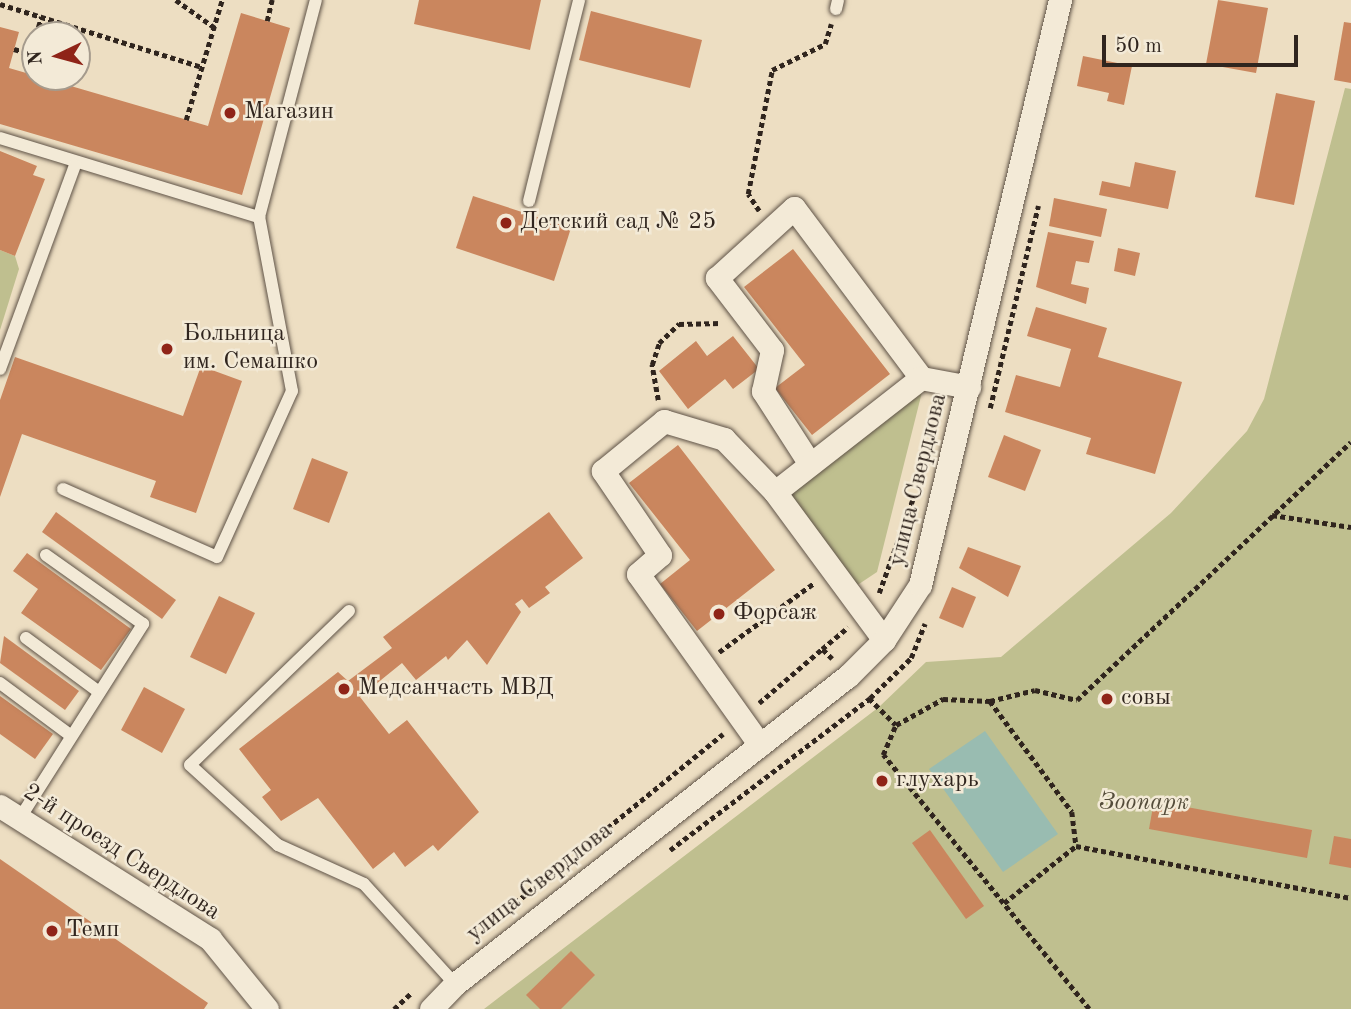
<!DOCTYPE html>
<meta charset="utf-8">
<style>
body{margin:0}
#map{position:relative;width:1351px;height:1009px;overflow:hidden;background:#eddec2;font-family:"Old Standard TT",serif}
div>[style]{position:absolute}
.green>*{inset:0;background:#bfbf8f}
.water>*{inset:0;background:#99bcb1}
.building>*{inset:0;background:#ca865e}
.path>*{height:4.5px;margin-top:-2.25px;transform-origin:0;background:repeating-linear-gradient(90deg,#30251e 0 5px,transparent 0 8.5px)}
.roads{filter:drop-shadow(0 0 2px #5f5347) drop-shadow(0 0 2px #5f5347)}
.lane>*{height:12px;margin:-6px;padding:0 6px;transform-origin:6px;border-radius:6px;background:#f3ead7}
.street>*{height:23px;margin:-11.5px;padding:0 11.5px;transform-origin:11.5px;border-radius:11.5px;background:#f3ead7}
.dots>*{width:19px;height:19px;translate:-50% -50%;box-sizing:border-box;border:4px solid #f3ead7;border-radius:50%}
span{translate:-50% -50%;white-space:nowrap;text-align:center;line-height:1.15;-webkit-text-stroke:5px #f3ead7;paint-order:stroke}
.poi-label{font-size:24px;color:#30251e}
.left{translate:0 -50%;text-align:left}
.street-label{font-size:24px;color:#30251e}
.park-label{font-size:24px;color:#544c3a;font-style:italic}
.north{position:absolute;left:21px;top:21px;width:70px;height:70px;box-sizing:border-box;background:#f3ead7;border:2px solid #a59b8d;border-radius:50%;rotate:265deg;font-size:19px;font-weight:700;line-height:28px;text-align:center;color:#30251e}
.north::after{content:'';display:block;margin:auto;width:24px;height:32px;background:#8f2418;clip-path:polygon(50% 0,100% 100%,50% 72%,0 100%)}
.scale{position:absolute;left:1102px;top:35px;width:196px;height:32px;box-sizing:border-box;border:4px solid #30251e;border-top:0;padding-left:9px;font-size:21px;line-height:24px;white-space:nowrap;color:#30251e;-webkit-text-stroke:5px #f3ead7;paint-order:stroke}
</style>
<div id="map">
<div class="green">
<div style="clip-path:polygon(1345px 88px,1351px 89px,1351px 1009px,484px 1009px,879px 707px,926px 662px,1001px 657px,1171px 513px,1247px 431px,1264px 399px)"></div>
<div style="clip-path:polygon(0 250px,15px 256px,19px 269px,0 330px)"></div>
<div style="clip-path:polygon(923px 388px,877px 572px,853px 588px,787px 494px)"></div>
</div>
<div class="water">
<div style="clip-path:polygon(985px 731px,1058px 834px,1003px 872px,929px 769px)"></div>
</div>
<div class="building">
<div style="clip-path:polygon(419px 0,541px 0,530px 50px,414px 24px)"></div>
<div style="clip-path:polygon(1218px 0,1268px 8px,1256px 73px,1206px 64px)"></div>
<div style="clip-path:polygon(591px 11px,702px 40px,690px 88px,579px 60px)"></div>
<div style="clip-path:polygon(241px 13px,290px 28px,242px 195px,0 124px,0 27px,19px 32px,9px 68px,208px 126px)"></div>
<div style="clip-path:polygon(1344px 22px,1351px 23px,1351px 83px,1334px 80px)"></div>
<div style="clip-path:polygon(1083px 56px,1132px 66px,1124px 105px,1107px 101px,1109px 93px,1077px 86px)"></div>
<div style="clip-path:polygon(1276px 93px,1315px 101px,1294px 205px,1255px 197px)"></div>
<div style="clip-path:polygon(0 151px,37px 166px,33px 175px,45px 179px,15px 256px,0 250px)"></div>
<div style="clip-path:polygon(1135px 162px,1176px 171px,1168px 209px,1099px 195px,1102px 181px,1130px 187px)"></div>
<div style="clip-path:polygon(473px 196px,571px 228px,554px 281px,456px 248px)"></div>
<div style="clip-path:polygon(1054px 198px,1107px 209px,1101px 237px,1049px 226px)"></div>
<div style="clip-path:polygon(1048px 232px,1094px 241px,1089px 263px,1076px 261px,1071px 284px,1089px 288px,1086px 304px,1036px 287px)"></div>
<div style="clip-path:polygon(1118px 248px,1140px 253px,1135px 276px,1114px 271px)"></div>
<div style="clip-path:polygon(793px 249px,890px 374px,812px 435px,775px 388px,805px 365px,744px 287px)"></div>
<div style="clip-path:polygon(1036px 307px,1107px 328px,1098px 357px,1182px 382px,1155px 474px,1086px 454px,1091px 438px,1005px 412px,1016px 375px,1060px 387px,1071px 349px,1027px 336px)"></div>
<div style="clip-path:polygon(733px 336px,759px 369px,733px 389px,725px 379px,688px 409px,659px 371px,696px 341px,707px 356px)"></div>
<div style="clip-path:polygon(15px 357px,183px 416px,201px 366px,242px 381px,196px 513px,150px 497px,156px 481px,22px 434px,0 497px,0 400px)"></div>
<div style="clip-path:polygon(1004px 435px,1041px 450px,1025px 491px,988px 477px)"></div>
<div style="clip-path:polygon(678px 445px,775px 570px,697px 631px,660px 584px,690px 560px,629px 483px)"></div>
<div style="clip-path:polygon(312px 458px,348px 472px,329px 523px,293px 509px)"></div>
<div style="clip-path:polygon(56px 512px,176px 600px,162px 619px,42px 532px)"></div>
<div style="clip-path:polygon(549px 512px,583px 558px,545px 587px,550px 593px,529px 608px,522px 599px,515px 604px,521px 612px,487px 665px,467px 640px,448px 660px,446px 656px,416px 680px,402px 663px,360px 697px,389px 734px,407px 720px,479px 812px,438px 851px,433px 845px,405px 867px,394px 852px,373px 869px,318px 798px,281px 821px,262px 797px,271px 790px,239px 749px,338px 672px,348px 681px,392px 648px,383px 637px)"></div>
<div style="clip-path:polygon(968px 547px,1021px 566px,1008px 597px,959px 568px)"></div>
<div style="clip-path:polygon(27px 553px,131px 629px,101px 670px,21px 613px,38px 589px,13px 571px)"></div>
<div style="clip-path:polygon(952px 587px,976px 597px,963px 628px,939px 618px)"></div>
<div style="clip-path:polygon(219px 596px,255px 613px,226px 674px,190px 657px)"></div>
<div style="clip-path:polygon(4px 636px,79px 691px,65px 710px,0 663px)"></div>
<div style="clip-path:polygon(144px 687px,185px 709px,162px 753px,121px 730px)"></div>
<div style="clip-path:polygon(0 696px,53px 734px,35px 759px,0 734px)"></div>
<div style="clip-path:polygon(1154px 801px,1312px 830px,1307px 858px,1149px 829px)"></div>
<div style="clip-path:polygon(930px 830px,984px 906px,966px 919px,912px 843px)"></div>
<div style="clip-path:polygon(1334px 836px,1351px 839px,1351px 868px,1329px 864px)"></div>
<div style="clip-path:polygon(0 859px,208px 1003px,204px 1009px,0 1009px)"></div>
<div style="clip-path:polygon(571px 951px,595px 975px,561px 1009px,540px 1009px,526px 995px)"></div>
</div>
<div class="path">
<div style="left:176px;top:0;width:47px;rotate:35.4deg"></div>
<div style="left:0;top:4px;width:212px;rotate:17.3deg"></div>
<div style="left:267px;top:21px;width:22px;rotate:-77deg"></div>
<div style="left:36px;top:35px;width:19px;rotate:-74deg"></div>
<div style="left:14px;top:49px;width:18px;rotate:16deg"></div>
<div style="left:31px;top:54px;width:15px;rotate:-74deg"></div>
<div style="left:186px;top:120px;width:125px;rotate:-73.3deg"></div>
<div style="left:759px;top:211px;width:20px;rotate:-123deg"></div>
<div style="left:748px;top:194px;width:126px;rotate:-79deg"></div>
<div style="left:772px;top:70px;width:59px;rotate:-26.1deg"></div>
<div style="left:825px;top:44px;width:21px;rotate:-73deg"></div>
<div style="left:658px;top:400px;width:36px;rotate:-100deg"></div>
<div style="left:652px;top:365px;width:23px;rotate:-72deg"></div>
<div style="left:659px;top:343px;width:28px;rotate:-44deg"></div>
<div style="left:679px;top:324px;width:42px;rotate:-1.4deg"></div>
<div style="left:990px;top:408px;width:208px;rotate:-76.6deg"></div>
<div style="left:1272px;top:515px;width:80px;rotate:8.6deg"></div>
<div style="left:879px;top:593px;width:103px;rotate:-70.2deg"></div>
<div style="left:719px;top:652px;width:117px;rotate:-36deg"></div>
<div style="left:832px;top:659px;width:14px;rotate:-135deg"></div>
<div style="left:822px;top:649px;width:34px;rotate:-40deg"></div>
<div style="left:869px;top:698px;width:38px;rotate:45deg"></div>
<div style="left:990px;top:701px;width:138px;rotate:53.5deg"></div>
<div style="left:1072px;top:812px;width:34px;rotate:83deg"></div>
<div style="left:759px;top:703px;width:83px;rotate:-40.6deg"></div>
<div style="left:1076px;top:846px;width:280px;rotate:10.7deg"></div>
<div style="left:670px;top:850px;width:251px;rotate:-37.2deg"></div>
<div style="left:870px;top:698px;width:57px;rotate:-44.3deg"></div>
<div style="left:911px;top:658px;width:37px;rotate:-68deg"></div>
<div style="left:515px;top:903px;width:268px;rotate:-39.1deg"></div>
<div style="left:1004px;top:903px;width:92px;rotate:-38.4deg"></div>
<div style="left:394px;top:1009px;width:23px;rotate:-43deg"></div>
<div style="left:1089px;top:1009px;width:327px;rotate:-129deg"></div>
<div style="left:883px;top:755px;width:33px;rotate:-67deg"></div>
<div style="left:896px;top:725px;width:54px;rotate:-29deg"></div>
<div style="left:943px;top:699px;width:47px;rotate:2.4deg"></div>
<div style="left:990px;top:701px;width:46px;rotate:-13.7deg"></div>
<div style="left:1035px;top:690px;width:43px;rotate:13.4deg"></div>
<div style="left:1077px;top:700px;width:376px;rotate:-43.3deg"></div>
</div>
<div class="roads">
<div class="lane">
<div style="left:836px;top:9px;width:9px;rotate:-77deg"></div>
<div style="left:0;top:138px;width:271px;rotate:17deg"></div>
<div style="left:259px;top:217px;width:224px;rotate:-75.3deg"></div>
<div style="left:529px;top:201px;width:207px;rotate:-76deg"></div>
<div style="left:0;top:369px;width:217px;rotate:-69.8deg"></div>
<div style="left:63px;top:489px;width:168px;rotate:23.8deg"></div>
<div style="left:217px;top:557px;width:182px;rotate:-65.7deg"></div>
<div style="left:292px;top:391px;width:177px;rotate:-100.7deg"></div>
<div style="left:349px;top:611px;width:221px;rotate:135.9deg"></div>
<div style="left:190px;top:765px;width:119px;rotate:42.3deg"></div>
<div style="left:278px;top:845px;width:94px;rotate:24.4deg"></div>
<div style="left:364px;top:884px;width:135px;rotate:47.7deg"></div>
<div style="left:26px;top:638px;width:91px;rotate:36.5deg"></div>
<div style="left:0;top:683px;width:87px;rotate:36.6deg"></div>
<div style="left:20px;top:818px;width:230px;rotate:-57.6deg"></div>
<div style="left:143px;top:624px;width:119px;rotate:-144.6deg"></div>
</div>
<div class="street">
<div style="left:810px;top:464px;width:87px;rotate:-122.8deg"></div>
<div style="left:763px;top:391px;width:42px;rotate:-77.6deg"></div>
<div style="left:772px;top:350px;width:91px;rotate:-127.4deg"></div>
<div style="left:717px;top:278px;width:104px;rotate:-42.3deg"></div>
<div style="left:794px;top:208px;width:212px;rotate:53.2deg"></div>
<div style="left:921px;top:378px;width:49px;rotate:10.6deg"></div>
<div style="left:884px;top:640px;width:184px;rotate:-126.4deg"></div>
<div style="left:775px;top:492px;width:185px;rotate:-38deg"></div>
<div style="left:760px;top:745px;width:210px;rotate:-125.5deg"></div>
<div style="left:638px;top:574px;width:29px;rotate:-41deg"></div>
<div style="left:660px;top:555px;width:102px;rotate:-124.2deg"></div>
<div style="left:603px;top:471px;width:79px;rotate:-39.3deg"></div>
<div style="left:664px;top:421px;width:63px;rotate:16.7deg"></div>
<div style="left:724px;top:439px;width:74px;rotate:46.1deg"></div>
<div style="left:0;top:806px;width:249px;rotate:32.3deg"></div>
<div style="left:210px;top:939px;width:90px;rotate:50.8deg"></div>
<div style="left:431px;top:1009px;width:35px;rotate:-46deg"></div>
<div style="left:455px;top:984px;width:499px;rotate:-38.1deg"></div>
<div style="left:848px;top:676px;width:51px;rotate:-45deg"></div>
<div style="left:884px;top:640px;width:66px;rotate:-56.8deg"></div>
<div style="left:920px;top:585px;width:602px;rotate:-76.54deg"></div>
</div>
</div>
<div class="dots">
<div style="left:230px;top:113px;background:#8f2418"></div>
<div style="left:506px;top:223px;background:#8f2418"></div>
<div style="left:167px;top:349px;background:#8f2418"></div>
<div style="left:719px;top:614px;background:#8f2418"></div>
<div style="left:344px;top:689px;background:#8f2418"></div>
<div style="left:1107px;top:699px;background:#8f2418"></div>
<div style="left:882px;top:781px;background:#8f2418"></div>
<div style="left:52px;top:931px;background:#8f2418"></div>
</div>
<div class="poi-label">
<span class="left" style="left:244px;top:113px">Магазин</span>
<span class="left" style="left:520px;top:223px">Детский сад № 25</span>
<span class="left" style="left:183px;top:349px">Больница<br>им. Семашко</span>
<span class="left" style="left:733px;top:614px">Форсаж</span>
<span class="left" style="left:358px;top:689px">Медсанчасть МВД</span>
<span class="left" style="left:1121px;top:699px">совы</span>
<span class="left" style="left:896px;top:781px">глухарь</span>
<span class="left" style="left:66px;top:931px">Темп</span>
</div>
<div class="street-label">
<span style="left:919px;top:480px;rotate:-76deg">улица Свердлова</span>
<span style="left:121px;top:853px;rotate:33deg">2-й проезд Свердлова</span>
<span style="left:540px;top:883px;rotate:-38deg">улица Свердлова</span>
</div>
<div class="park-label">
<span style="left:1144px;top:804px">Зоопарк</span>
</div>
<div class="north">N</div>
<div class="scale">50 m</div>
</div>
